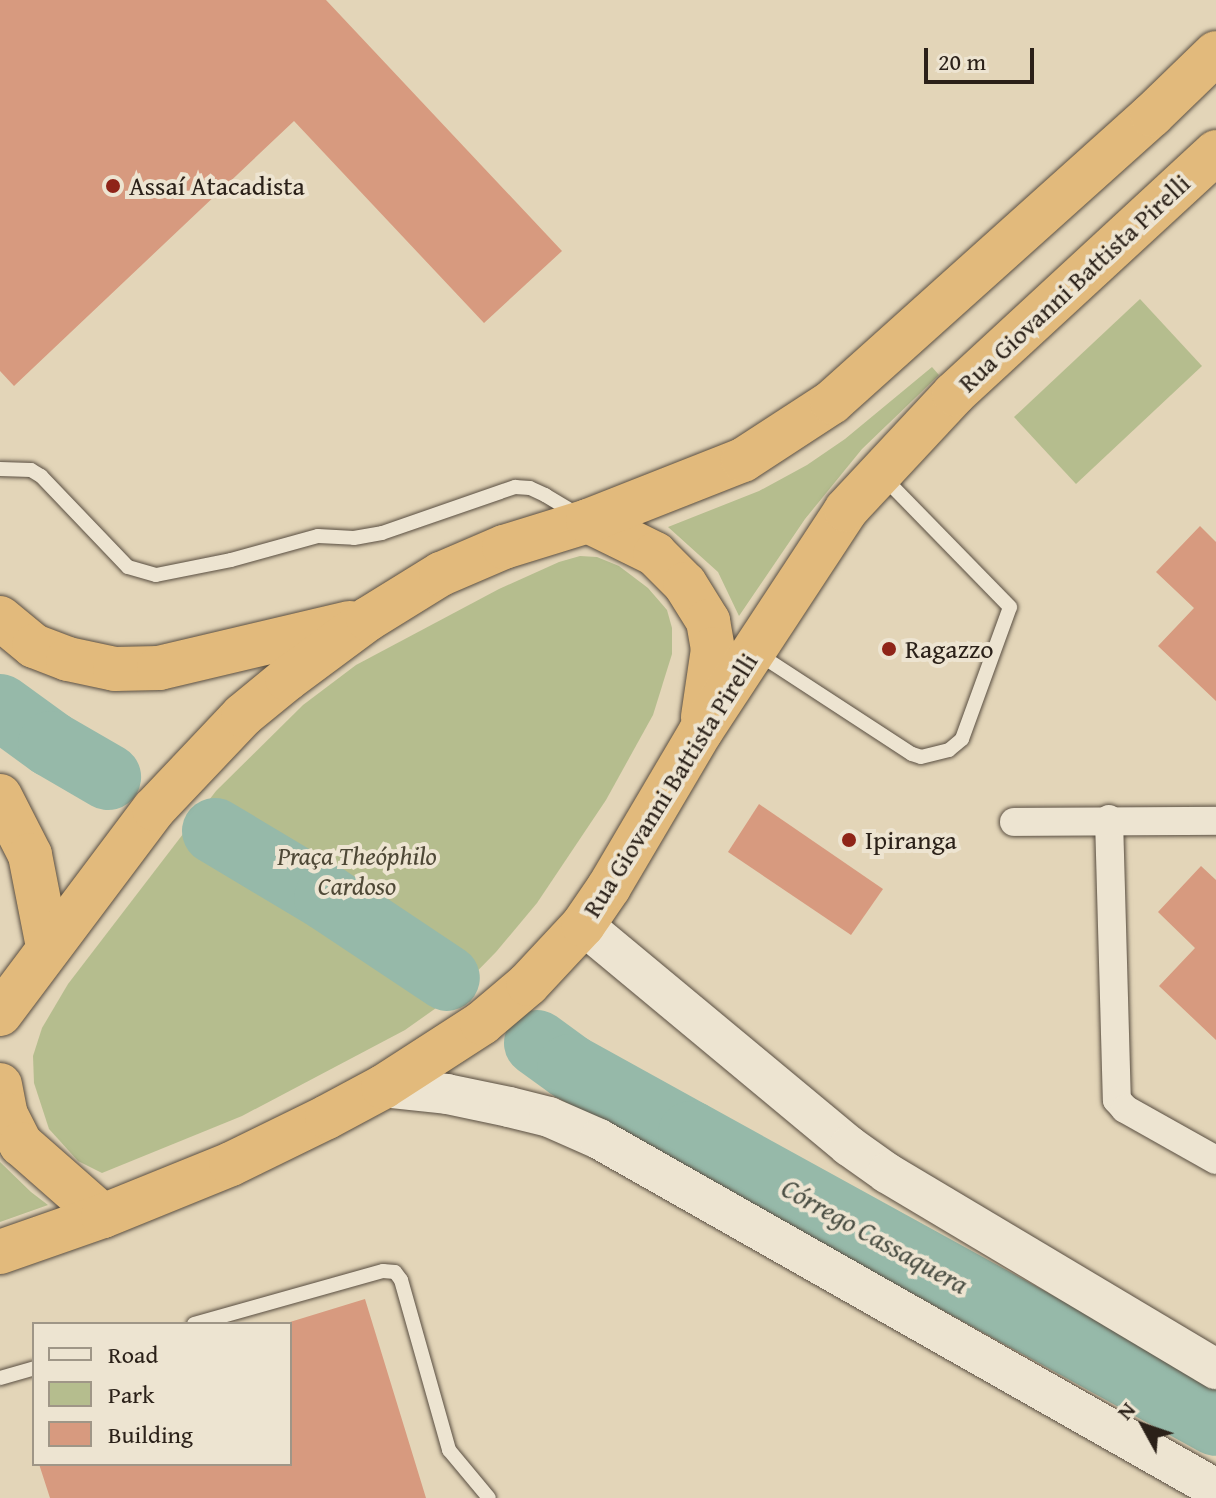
<!DOCTYPE html>
<meta charset="utf-8">
<style>
body{margin:0}
#map{position:relative;width:1216px;height:1498px;overflow:hidden;background:#e3d5b8;font-family:"Gentium Book Plus",serif}
div>[style]{position:absolute}
.green>*{inset:0;background:#b5bd8e}
.stream>*{height:11px;margin:-5.5px;padding:0 5.5px;transform-origin:5.5px;border-radius:5.5px;background:#96b9a9}
.river>*{height:66px;margin:-33px;padding:0 33px;transform-origin:33px;border-radius:33px;background:#96b9a9}
.building>*{inset:0;background:#d79a7f}
.roads{filter:drop-shadow(0 0 2px #594e41) drop-shadow(0 0 2px #594e41)}
.service>*{height:14px;margin:-7px;padding:0 7px;transform-origin:7px;border-radius:7px;background:#ede4d1}
.minor>*{height:28px;margin:-14px;padding:0 14px;transform-origin:14px;border-radius:14px;background:#ede4d1}
.secondary>*{height:40px;margin:-20px;padding:0 20px;transform-origin:20px;border-radius:20px;background:#ede4d1}
.trunk>*{height:44px;margin:-22px;padding:0 22px;transform-origin:22px;border-radius:22px;background:#e2ba7c}
.dots>*{width:22px;height:22px;translate:-50% -50%;box-sizing:border-box;border:4px solid #ede4d1;border-radius:50%}
span{translate:-50% -50%;white-space:nowrap;text-align:center;line-height:1.15;-webkit-text-stroke:8px #ede4d1;paint-order:stroke}
.poi-label{font-size:26px;color:#2b2119}
.left{translate:0 -50%;text-align:left}
.street-label{font-size:26px;color:#2b2119}
.park-label{font-size:26px;color:#4e4836;font-style:italic}
.water-label{font-size:28px;color:#4b4f44;font-style:italic}
.legend{position:absolute;left:32px;top:1322px;width:260px;height:144px;box-sizing:border-box;background:#ede4d1;border:2px solid #9f9687;margin:0;padding:10px 14px;list-style:none;font-size:24px;color:#2b2119}
.legend li{display:flex;align-items:center;gap:16px;height:40px}
.legend b{width:40px;border:2px solid #9f9687}
.north{position:absolute;left:1104px;top:1386px;width:80px;height:80px;-webkit-text-stroke:6px #ede4d1;paint-order:stroke;rotate:310deg;font-size:22px;font-weight:700;line-height:32px;text-align:center;color:#2b2119}
.north::after{content:'';display:block;margin:auto;width:28px;height:36px;background:#2b2119;clip-path:polygon(50% 0,100% 100%,50% 72%,0 100%)}
.scale{position:absolute;left:924px;top:48px;width:110px;height:36px;box-sizing:border-box;border:4px solid #2b2119;border-top:0;padding-left:10px;font-size:24px;line-height:28px;white-space:nowrap;color:#2b2119;-webkit-text-stroke:6px #ede4d1;paint-order:stroke}
</style>
<div id="map">
<div class="green">
<div style="clip-path:polygon(1140px 299px,1202px 366px,1076px 484px,1014px 417px)"></div>
<div style="clip-path:polygon(932px 367px,939px 375px,862px 449px,805px 519px,739px 616px,718px 572px,668px 527px,759px 491px,807px 465px,845px 439px)"></div>
<div style="clip-path:polygon(580px 556px,597px 557px,619px 566px,648px 588px,667px 610px,672px 628px,672px 654px,653px 715px,606px 800px,537px 903px,496px 952px,453px 996px,405px 1030px,242px 1116px,102px 1173px,78px 1161px,49px 1129px,34px 1083px,33px 1056px,42px 1028px,68px 984px,216px 791px,303px 705px,356px 665px,499px 589px,559px 562px)"></div>
<div style="clip-path:polygon(0 1162px,31px 1192px,48px 1205px,0 1222px)"></div>
</div>
<div class="stream">
<div style="left:558px;top:1092px;width:28px;rotate:-64deg"></div>
</div>
<div class="river">
<div style="left:0;top:707px;width:63px;rotate:36deg"></div>
<div style="left:51px;top:744px;width:66px;rotate:30.1deg"></div>
<div style="left:215px;top:831px;width:131px;rotate:30.9deg"></div>
<div style="left:327px;top:898px;width:144px;rotate:33.7deg"></div>
<div style="left:537px;top:1043px;width:41px;rotate:36deg"></div>
<div style="left:570px;top:1067px;width:138px;rotate:29deg"></div>
<div style="left:691px;top:1134px;width:599px;rotate:28.83deg"></div>
</div>
<div class="building">
<div style="clip-path:polygon(0 0,326px 0,562px 251px,484px 323px,294px 121px,14px 386px,0 371px)"></div>
<div style="clip-path:polygon(1200px 526px,1216px 542px,1216px 701px,1158px 646px,1194px 608px,1156px 572px)"></div>
<div style="clip-path:polygon(759px 804px,883px 889px,851px 935px,728px 852px)"></div>
<div style="clip-path:polygon(1201px 866px,1216px 880px,1216px 1040px,1159px 986px,1195px 948px,1158px 912px)"></div>
<div style="clip-path:polygon(365px 1299px,426px 1498px,50px 1498px,39px 1464px,290px 1464px,290px 1322px)"></div>
</div>
<div class="roads">
<div class="service">
<div style="left:0;top:469px;width:31px;rotate:2deg"></div>
<div style="left:31px;top:470px;width:12px;rotate:31deg"></div>
<div style="left:41px;top:476px;width:126px;rotate:46.3deg"></div>
<div style="left:128px;top:567px;width:29px;rotate:16deg"></div>
<div style="left:156px;top:575px;width:76px;rotate:-11.3deg"></div>
<div style="left:231px;top:560px;width:90px;rotate:-15.4deg"></div>
<div style="left:318px;top:536px;width:36px;rotate:3deg"></div>
<div style="left:354px;top:538px;width:28px;rotate:-10deg"></div>
<div style="left:382px;top:533px;width:141px;rotate:-19.1deg"></div>
<div style="left:515px;top:487px;width:15px;rotate:4deg"></div>
<div style="left:530px;top:488px;width:17px;rotate:25deg"></div>
<div style="left:545px;top:495px;width:39px;rotate:31deg"></div>
<div style="left:757px;top:653px;width:185px;rotate:33.1deg"></div>
<div style="left:912px;top:754px;width:9px;rotate:18deg"></div>
<div style="left:921px;top:757px;width:29px;rotate:-14deg"></div>
<div style="left:949px;top:750px;width:17px;rotate:-40deg"></div>
<div style="left:962px;top:739px;width:140px;rotate:-70deg"></div>
<div style="left:1010px;top:607px;width:182px;rotate:-134.3deg"></div>
<div style="left:194px;top:1324px;width:196px;rotate:-15.7deg"></div>
<div style="left:383px;top:1271px;width:12px;rotate:5deg"></div>
<div style="left:395px;top:1272px;width:10px;rotate:53deg"></div>
<div style="left:401px;top:1280px;width:177px;rotate:74.2deg"></div>
<div style="left:449px;top:1450px;width:62px;rotate:50.2deg"></div>
<div style="left:0;top:1378px;width:35px;rotate:-16deg"></div>
</div>
<div class="minor">
<div style="left:1109px;top:819px;width:281px;rotate:88.4deg"></div>
<div style="left:1117px;top:1100px;width:12px;rotate:48deg"></div>
<div style="left:1125px;top:1109px;width:104px;rotate:29.3deg"></div>
<div style="left:1014px;top:822px;width:202px;rotate:-0.3deg"></div>
</div>
<div class="secondary">
<div style="left:583px;top:925px;width:346px;rotate:39.7deg"></div>
<div style="left:849px;top:1146px;width:47px;rotate:35.4deg"></div>
<div style="left:887px;top:1173px;width:383px;rotate:30.8deg"></div>
<div style="left:383px;top:1087px;width:64px;rotate:6.2deg"></div>
<div style="left:447px;top:1094px;width:63px;rotate:11.8deg"></div>
<div style="left:509px;top:1107px;width:41px;rotate:14deg"></div>
<div style="left:549px;top:1117px;width:55px;rotate:23.7deg"></div>
<div style="left:599px;top:1139px;width:709px;rotate:29.56deg"></div>
</div>
<div class="trunk">
<div style="left:588px;top:521px;width:75px;rotate:26.2deg"></div>
<div style="left:655px;top:554px;width:42px;rotate:45deg"></div>
<div style="left:685px;top:584px;width:44px;rotate:58.1deg"></div>
<div style="left:708px;top:621px;width:28px;rotate:80deg"></div>
<div style="left:713px;top:649px;width:69px;rotate:98.4deg"></div>
<div style="left:0;top:618px;width:44px;rotate:39.5deg"></div>
<div style="left:34px;top:646px;width:36px;rotate:21deg"></div>
<div style="left:68px;top:659px;width:48px;rotate:12deg"></div>
<div style="left:115px;top:669px;width:44px;rotate:-1.3deg"></div>
<div style="left:159px;top:668px;width:196px;rotate:-13.3deg"></div>
<div style="left:0;top:796px;width:66px;rotate:63deg"></div>
<div style="left:30px;top:855px;width:94px;rotate:78.9deg"></div>
<div style="left:0;top:1014px;width:256px;rotate:-53.1deg"></div>
<div style="left:154px;top:809px;width:129px;rotate:-46.6deg"></div>
<div style="left:243px;top:715px;width:57px;rotate:-39.3deg"></div>
<div style="left:287px;top:679px;width:101px;rotate:-36.5deg"></div>
<div style="left:368px;top:619px;width:86px;rotate:-31.7deg"></div>
<div style="left:441px;top:574px;width:69px;rotate:-23.2deg"></div>
<div style="left:504px;top:547px;width:88px;rotate:-17.2deg"></div>
<div style="left:588px;top:521px;width:167px;rotate:-21.5deg"></div>
<div style="left:743px;top:460px;width:106px;rotate:-33.1deg"></div>
<div style="left:832px;top:402px;width:430px;rotate:-41.9deg"></div>
<div style="left:1152px;top:115px;width:89px;rotate:-44.1deg"></div>
<div style="left:0;top:1085px;width:31px;rotate:79deg"></div>
<div style="left:6px;top:1115px;width:33px;rotate:63deg"></div>
<div style="left:21px;top:1144px;width:109px;rotate:41.3deg"></div>
<div style="left:0;top:1252px;width:109px;rotate:-19.3deg"></div>
<div style="left:103px;top:1216px;width:138px;rotate:-22.1deg"></div>
<div style="left:231px;top:1164px;width:107px;rotate:-26.1deg"></div>
<div style="left:327px;top:1117px;width:64px;rotate:-28.2deg"></div>
<div style="left:383px;top:1087px;width:118px;rotate:-32.9deg"></div>
<div style="left:482px;top:1023px;width:60px;rotate:-40.3deg"></div>
<div style="left:528px;top:984px;width:81px;rotate:-47deg"></div>
<div style="left:583px;top:925px;width:46px;rotate:-55.6deg"></div>
<div style="left:609px;top:887px;width:181px;rotate:-59.5deg"></div>
<div style="left:701px;top:731px;width:264px;rotate:-56.7deg"></div>
<div style="left:846px;top:510px;width:158px;rotate:-47deg"></div>
<div style="left:954px;top:394px;width:357px;rotate:-42.7deg"></div>
</div>
</div>
<div class="dots">
<div style="left:113px;top:186px;background:#8f2418"></div>
<div style="left:889px;top:649px;background:#8f2418"></div>
<div style="left:849px;top:840px;background:#8f2418"></div>
</div>
<div class="poi-label">
<span class="left" style="left:129px;top:186px">Assaí Atacadista</span>
<span class="left" style="left:905px;top:649px">Ragazzo</span>
<span class="left" style="left:865px;top:840px">Ipiranga</span>
</div>
<div class="street-label">
<span style="left:1074px;top:283px;rotate:-43deg">Rua Giovanni Battista Pirelli</span>
<span style="left:670px;top:785px;rotate:-58deg">Rua Giovanni Battista Pirelli</span>
</div>
<div class="park-label">
<span style="left:357px;top:871px">Praça Theóphilo<br>Cardoso</span>
</div>
<div class="water-label">
<span style="left:875px;top:1236px;rotate:29deg">Córrego Cassaquera</span>
</div>
<ul class="legend">
<li><b style="height:10px;background:#ede4d1"></b>Road</li>
<li><b style="height:22px;background:#b5bd8e"></b>Park</li>
<li><b style="height:22px;background:#d79a7f"></b>Building</li>
</ul>
<div class="north">N</div>
<div class="scale">20 m</div>
</div>
